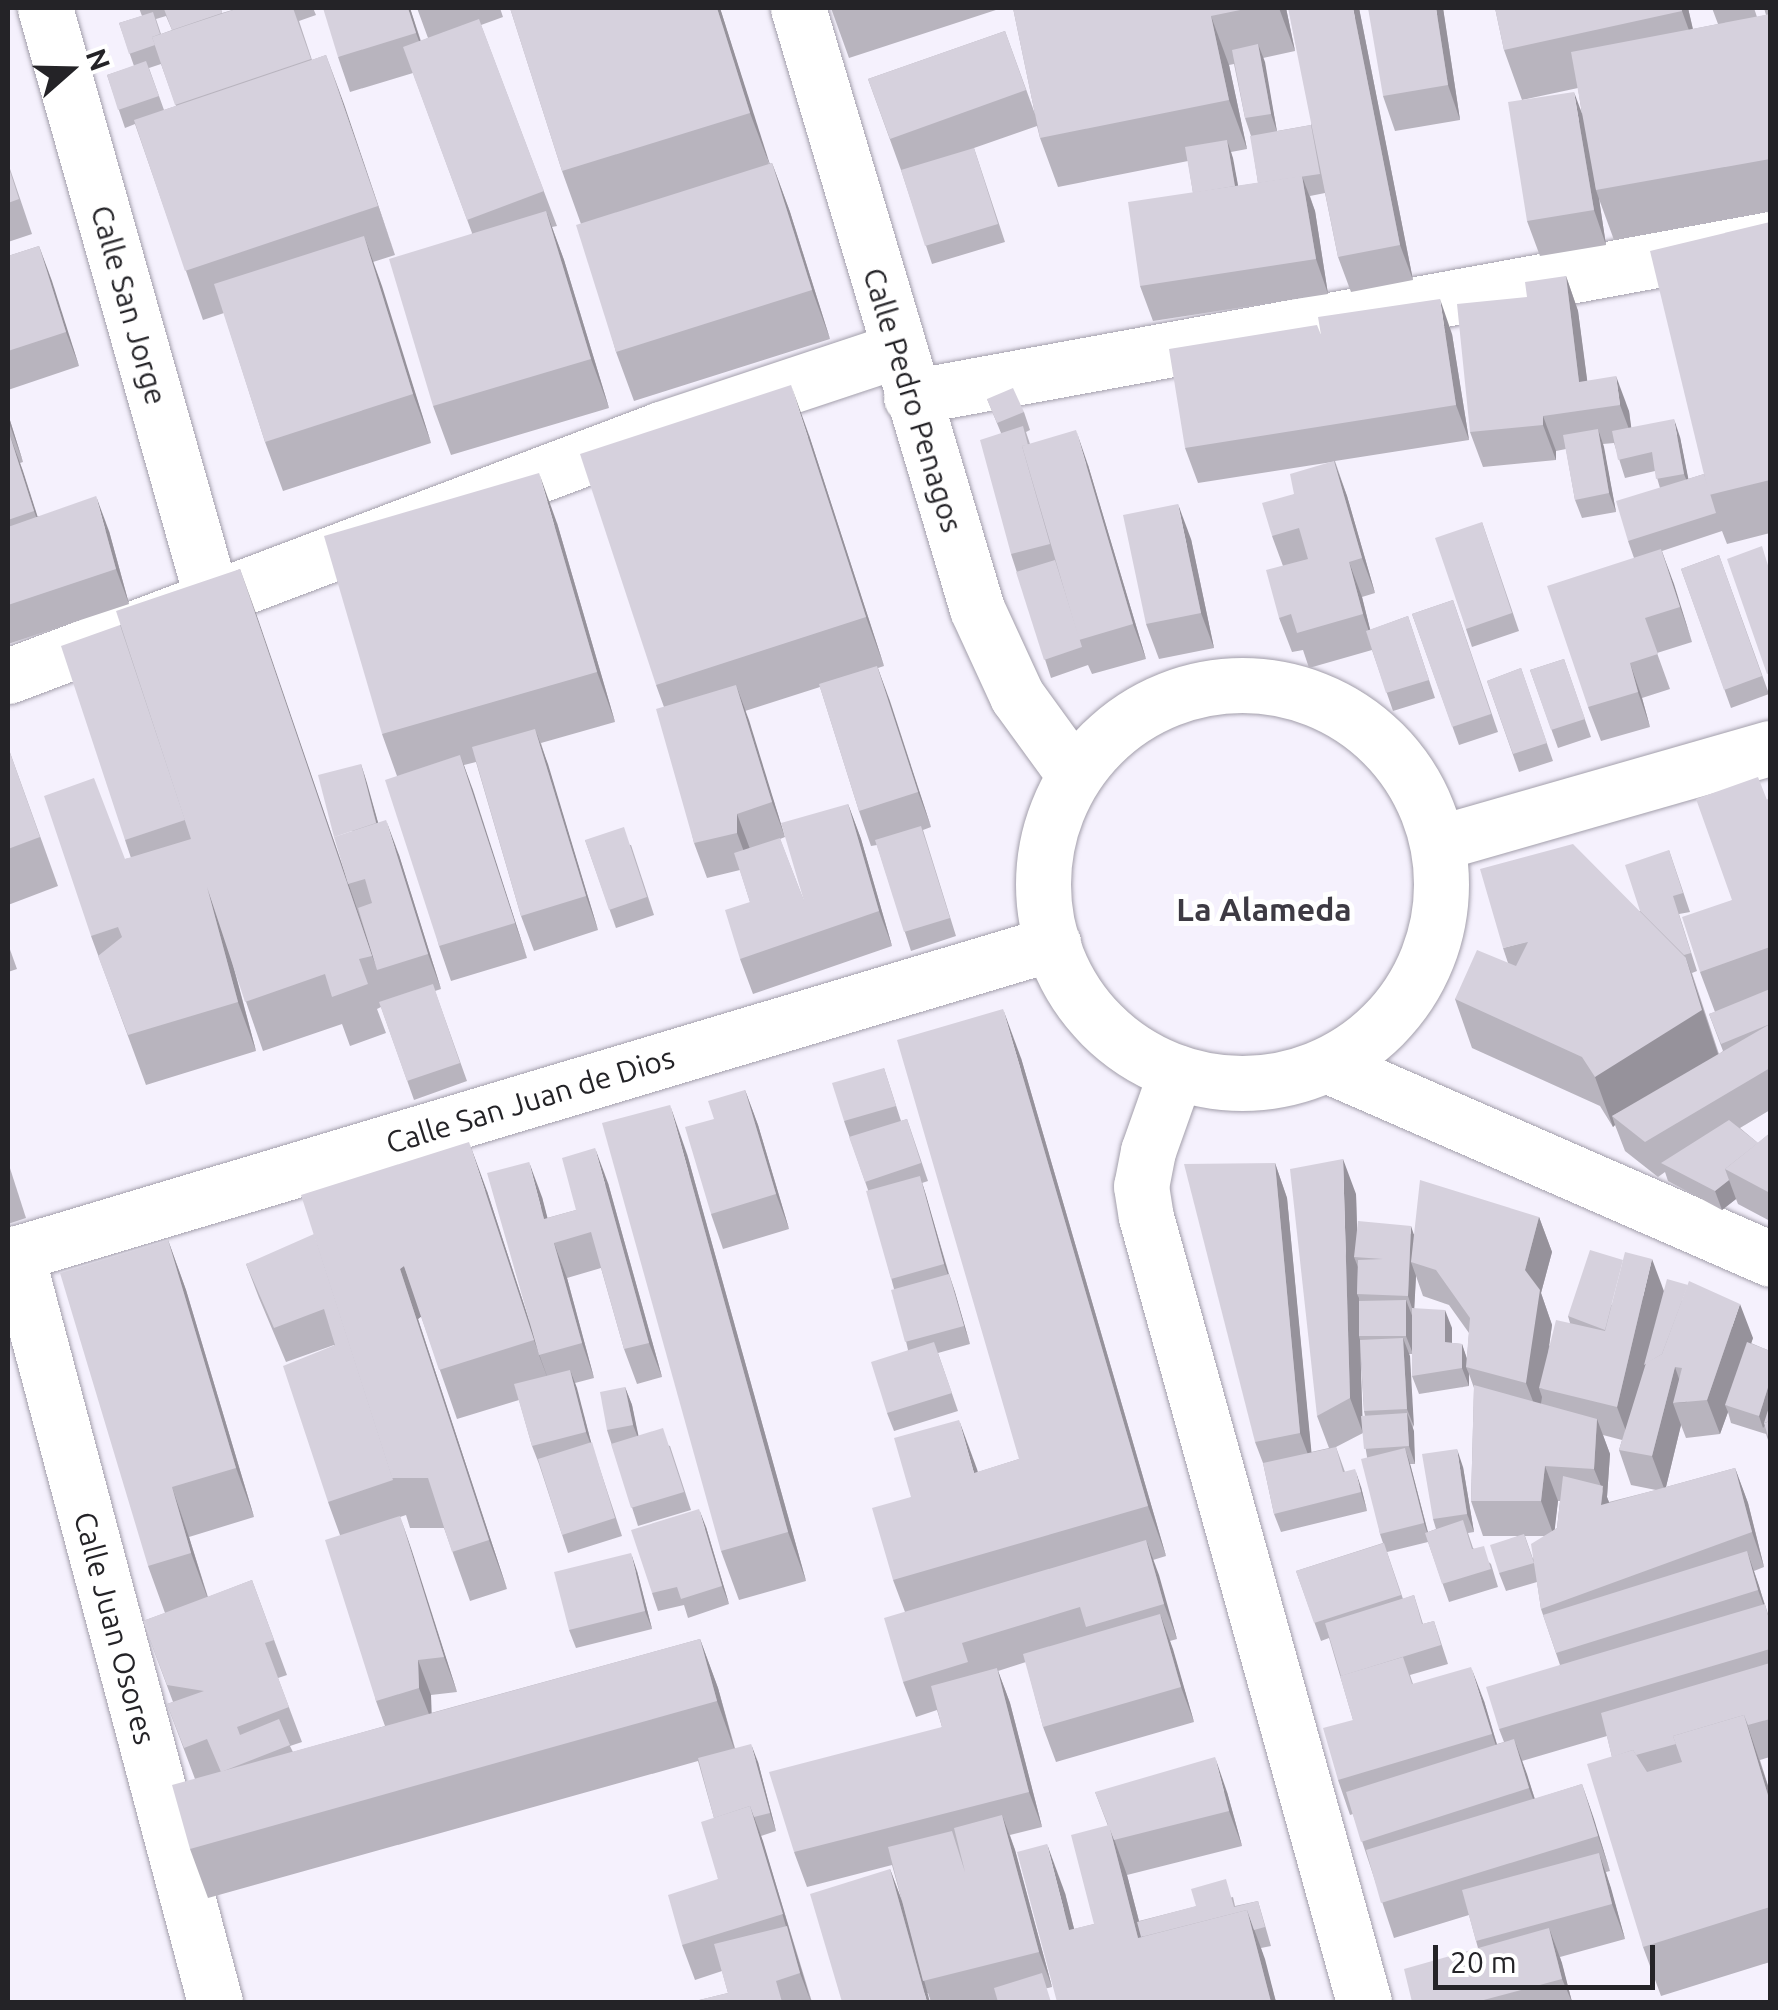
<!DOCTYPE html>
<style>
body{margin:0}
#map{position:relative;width:1778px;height:2010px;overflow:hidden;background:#f5f1fd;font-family:Ubuntu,sans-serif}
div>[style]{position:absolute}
.roads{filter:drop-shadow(0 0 2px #a39fab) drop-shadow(0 0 2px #a39fab)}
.street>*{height:55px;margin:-27.5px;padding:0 27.5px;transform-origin:27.5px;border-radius:27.5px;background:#fff}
.street>.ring{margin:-27.5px;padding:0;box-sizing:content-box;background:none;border:55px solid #fff;border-radius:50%}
.wall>*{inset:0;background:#b8b4be}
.shaded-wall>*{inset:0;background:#96929b}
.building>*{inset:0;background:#d6d1dd}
span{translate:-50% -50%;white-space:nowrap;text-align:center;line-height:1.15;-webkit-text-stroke:10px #fff;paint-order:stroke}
.street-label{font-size:30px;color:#242327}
.neighbourhood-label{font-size:32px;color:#3d3a43;font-weight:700}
.frame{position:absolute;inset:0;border:10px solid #242327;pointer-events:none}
.north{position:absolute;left:20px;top:20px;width:100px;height:100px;-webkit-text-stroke:8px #fff;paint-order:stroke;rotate:70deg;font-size:28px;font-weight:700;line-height:40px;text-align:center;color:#242327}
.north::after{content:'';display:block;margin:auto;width:35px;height:45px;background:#242327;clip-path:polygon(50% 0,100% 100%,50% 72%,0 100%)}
.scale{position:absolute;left:1433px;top:1945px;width:222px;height:45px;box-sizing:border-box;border:5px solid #242327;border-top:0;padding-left:12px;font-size:30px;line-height:35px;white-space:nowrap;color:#242327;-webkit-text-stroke:8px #fff;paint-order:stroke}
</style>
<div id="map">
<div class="roads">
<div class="street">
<div style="left:45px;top:8px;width:617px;rotate:74.21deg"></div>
<div style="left:798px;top:8px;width:627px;rotate:73.41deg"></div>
<div style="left:977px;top:609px;width:96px;rotate:65.3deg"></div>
<div style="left:1017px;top:696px;width:95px;rotate:54deg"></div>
<div style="left:911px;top:397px;width:873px;rotate:-10.42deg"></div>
<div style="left:8px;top:676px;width:698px;rotate:-20.72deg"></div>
<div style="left:661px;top:429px;width:250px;rotate:-18.4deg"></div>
<div class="ring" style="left:1043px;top:685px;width:343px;height:343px"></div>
<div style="left:1438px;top:843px;width:345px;rotate:-16deg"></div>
<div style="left:1329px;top:1066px;width:481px;rotate:23.6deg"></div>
<div style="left:1176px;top:1072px;width:84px;rotate:109.5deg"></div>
<div style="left:1148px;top:1151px;width:36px;rotate:101deg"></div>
<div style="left:1141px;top:1186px;width:31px;rotate:81deg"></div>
<div style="left:1146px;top:1217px;width:815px;rotate:74.48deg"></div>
<div style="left:16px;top:1253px;width:775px;rotate:75.12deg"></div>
<div style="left:8px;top:1256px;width:1091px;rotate:-16.67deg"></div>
</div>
</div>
<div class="wall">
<div style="clip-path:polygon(evenodd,139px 8px,221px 8px,222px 13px,239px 8px,313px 8px,316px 15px,299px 21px,312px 60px,326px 55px,395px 255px,373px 262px,431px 443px,283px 491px,265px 442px,224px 313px,203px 320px,135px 124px,125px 128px,107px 75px,134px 66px,119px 23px,142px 16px,139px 8px,166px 16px,172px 30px,161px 34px,156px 19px,166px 16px,139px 8px,161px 64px,176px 106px,164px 110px,149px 68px,161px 64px)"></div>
<div style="clip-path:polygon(410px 8px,421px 41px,428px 38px,417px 8px,500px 8px,503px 17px,481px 25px,557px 226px,552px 227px,564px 260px,609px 408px,451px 455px,433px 406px,472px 233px,413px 73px,350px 92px,338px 57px)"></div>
<div style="clip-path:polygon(510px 8px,720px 8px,769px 164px,772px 163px,790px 212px,830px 339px,634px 401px,616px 352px,581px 224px,562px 171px)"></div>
<div style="clip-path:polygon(831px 8px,1002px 8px,849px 58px)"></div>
<div style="clip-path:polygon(evenodd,1013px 8px,1286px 8px,1295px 51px,1263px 58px,1277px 131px,1311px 125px,1359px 8px,1413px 280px,1351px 292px,1338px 257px,1325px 193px,1310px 196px,1315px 211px,1328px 294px,1153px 321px,1140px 286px,1193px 193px,1188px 161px,1058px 187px,1040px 138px,1037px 126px,974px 148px,1005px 242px,932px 264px,901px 170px,868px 79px,1005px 31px,1035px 114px,1013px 8px,1234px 64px,1245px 118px,1251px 136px,1258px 183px,1238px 186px,1231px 152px,1247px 149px,1229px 65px,1234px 64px)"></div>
<div style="clip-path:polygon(1443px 8px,1460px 120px,1395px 131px,1383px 96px)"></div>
<div style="clip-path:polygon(1495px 8px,1688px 8px,1693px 29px,1718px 24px,1712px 8px,1754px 8px,1757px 17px,1766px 15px,1764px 8px,1770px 8px,1770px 211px,1614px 240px,1599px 199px,1606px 245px,1540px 256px,1527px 221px,1582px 114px,1578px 88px,1522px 100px,1504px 50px)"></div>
<div style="clip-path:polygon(8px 163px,32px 234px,8px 242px)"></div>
<div style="clip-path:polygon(1770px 222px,1770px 533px,1727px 544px,1722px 531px,1662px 551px,1692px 642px,1657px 653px,1670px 689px,1642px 698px,1650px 727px,1601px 741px,1588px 707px,1634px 558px,1628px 541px,1660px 488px,1655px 471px,1625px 478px,1614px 443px,1603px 444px,1616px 512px,1582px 518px,1575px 500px,1566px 449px,1556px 451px,1556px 460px,1483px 467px,1470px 432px,1527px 297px,1566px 276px,1578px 311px,1587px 381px,1629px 411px,1631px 428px,1680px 437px,1688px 479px,1704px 474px)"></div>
<div style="clip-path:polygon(39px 246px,79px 366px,8px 390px,8px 256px)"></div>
<div style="clip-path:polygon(1321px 334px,1452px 334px,1469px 440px,1335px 461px,1347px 496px,1375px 593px,1362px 597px,1370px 630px,1408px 616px,1435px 698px,1393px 711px,1372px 650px,1309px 668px,1303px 650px,1292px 652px,1279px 618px,1283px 566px,1272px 536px,1294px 494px,1332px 462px,1198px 483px,1185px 448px)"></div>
<div style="clip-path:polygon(987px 399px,1024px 412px,1030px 430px,1026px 432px,1030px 444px,1088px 465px,1146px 659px,1092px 674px,1088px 665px,1051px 678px,1011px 554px,1001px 433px)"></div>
<div style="clip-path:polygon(8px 414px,23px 462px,20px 463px,37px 516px,109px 531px,129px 604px,8px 644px)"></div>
<div style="clip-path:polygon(809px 435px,884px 666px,878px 668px,931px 827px,923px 830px,956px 936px,911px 951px,877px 845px,871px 846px,859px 811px,820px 687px,745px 711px,785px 837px,780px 839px,804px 901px,848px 804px,861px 839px,892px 946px,753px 994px,740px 959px,750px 902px,740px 870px,707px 878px,694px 843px,664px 707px,656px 685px)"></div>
<div style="clip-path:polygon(1482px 522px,1519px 631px,1472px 647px,1466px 629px)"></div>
<div style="clip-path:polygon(557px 523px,615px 722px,541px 743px,598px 930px,534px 951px,521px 916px,476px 762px,464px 765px,527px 958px,451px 981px,439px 946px,397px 776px,382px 734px)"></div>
<div style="clip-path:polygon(1191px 539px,1214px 648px,1159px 659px,1146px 624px)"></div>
<div style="clip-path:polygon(1719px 555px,1769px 694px,1731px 708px,1681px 569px)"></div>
<div style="clip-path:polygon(240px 569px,346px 876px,361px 764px,378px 823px,399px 855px,441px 989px,435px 991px,467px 1081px,414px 1100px,381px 1007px,377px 1009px,386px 1033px,350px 1046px,342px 1024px,263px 1051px,233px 964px,256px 1051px,146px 1085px,91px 936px,125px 859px,131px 858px,125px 840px,120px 625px)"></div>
<div style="clip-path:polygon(1453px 600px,1498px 732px,1459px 745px,1412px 614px)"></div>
<div style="clip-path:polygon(1564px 659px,1591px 737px,1558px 748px,1530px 670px)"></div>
<div style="clip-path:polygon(1521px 668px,1553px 761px,1519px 772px,1487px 681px)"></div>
<div style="clip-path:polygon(8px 747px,58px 886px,8px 905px)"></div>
<div style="clip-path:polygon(1770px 798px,1770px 1110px,1740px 1128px,1758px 1143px,1770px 1133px,1770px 1221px,1738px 1204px,1736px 1199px,1722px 1210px,1668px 1181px,1665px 1172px,1658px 1177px,1625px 1151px,1615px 1125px,1613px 1127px,1600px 1106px,1472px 1048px,1455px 999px,1508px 963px,1503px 948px,1640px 911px,1669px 850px,1690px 912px,1679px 914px,1697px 971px,1692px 973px,1719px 1054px,1723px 1051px,1709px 1014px,1715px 1012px,1700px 972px,1732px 900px,1767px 800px)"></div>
<div style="clip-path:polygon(585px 840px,631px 845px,654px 915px,616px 928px)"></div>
<div style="clip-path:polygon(8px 944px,17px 969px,8px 972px)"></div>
<div style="clip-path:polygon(1021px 1058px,1166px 1556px,1153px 1560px,1177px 1639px,1170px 1641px,1194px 1722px,1056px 1762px,1043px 1727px,1026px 1662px,998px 1671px,1010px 1703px,1042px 1827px,1010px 1835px,1015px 1850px,1052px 1987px,989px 2002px,931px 2002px,928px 1993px,842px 2002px,890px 1869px,902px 1901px,892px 1865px,807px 1887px,794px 1852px,942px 1727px,937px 1710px,916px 1717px,903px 1682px,905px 1612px,893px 1580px,911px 1497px,978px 1472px,1019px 1459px)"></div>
<div style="clip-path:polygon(884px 1068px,901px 1121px,907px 1119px,928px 1181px,922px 1183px,970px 1344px,938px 1353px,958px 1411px,894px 1431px,887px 1413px,908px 1350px,894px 1289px,868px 1190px,844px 1121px)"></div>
<div style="clip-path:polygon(745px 1090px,758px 1125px,789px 1229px,723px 1249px,711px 1214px,714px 1119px)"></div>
<div style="clip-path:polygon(687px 1154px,806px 1581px,739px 1600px,721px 1551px)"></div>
<div style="clip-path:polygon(8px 1162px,26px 1218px,8px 1224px)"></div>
<div style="clip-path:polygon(evenodd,1275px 1163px,1287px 1198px,1311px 1452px,1329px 1448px,1317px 1416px,1356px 1194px,1357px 1231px,1414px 1234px,1539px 1217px,1552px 1252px,1541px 1293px,1552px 1325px,1549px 1346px,1570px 1323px,1568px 1316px,1664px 1291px,1753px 1338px,1751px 1343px,1770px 1351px,1770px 1446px,1766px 1434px,1731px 1423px,1728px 1412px,1720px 1434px,1686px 1438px,1681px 1425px,1666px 1487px,1735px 1468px,1748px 1503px,1764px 1567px,1754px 1571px,1770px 1620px,1770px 1757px,1760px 1760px,1770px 1792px,1770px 1962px,1661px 1996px,1643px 1947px,1612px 1757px,1607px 1736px,1522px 1761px,1535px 1799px,1582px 1784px,1610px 1871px,1606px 1872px,1625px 1939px,1560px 1957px,1572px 2002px,1412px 2002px,1478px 1948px,1469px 1915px,1394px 1938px,1353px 1814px,1350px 1815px,1338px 1780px,1353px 1720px,1329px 1638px,1321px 1641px,1296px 1571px,1383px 1543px,1380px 1534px,1363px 1433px,1336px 1447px,1345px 1472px,1361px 1487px,1367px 1511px,1281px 1532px,1274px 1514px,1263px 1463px,1255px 1442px,1275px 1163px,1416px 1276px,1423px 1296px,1449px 1305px,1469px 1333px,1467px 1359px,1462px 1344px,1452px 1343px,1452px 1328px,1414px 1308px,1416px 1276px,1275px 1163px,1360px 1348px,1364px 1411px,1365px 1416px,1362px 1416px,1360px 1348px,1275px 1163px,1409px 1354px,1412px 1354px,1412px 1376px,1419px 1394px,1469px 1386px,1469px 1374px,1474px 1388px,1471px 1501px,1483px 1536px,1517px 1536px,1499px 1573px,1506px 1591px,1537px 1582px,1541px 1609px,1560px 1665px,1499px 1729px,1504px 1742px,1497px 1744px,1484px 1701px,1413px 1684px,1410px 1675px,1448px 1664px,1434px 1621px,1423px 1624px,1414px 1595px,1403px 1599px,1387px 1552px,1428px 1542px,1449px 1602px,1498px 1587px,1491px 1564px,1473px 1548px,1468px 1533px,1474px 1532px,1463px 1467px,1433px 1519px,1436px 1529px,1428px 1532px,1410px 1464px,1415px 1464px,1409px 1354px,1275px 1163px,1603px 1435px,1622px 1440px,1619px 1450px,1631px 1485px,1656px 1490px,1609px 1502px,1607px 1497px,1610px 1454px,1603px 1435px,1275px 1163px,1558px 1501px,1560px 1501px,1557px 1528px,1554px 1530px,1558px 1501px,1275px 1163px,1525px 1536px,1544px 1536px,1533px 1559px,1525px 1536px)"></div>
<div style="clip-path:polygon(608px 1183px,662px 1377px,637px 1384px,624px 1349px,601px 1268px,567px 1278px,594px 1378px,575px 1383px,591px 1442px,622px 1536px,568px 1553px,539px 1464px,532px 1446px,519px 1400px,457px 1419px,421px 1316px,418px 1319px,507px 1589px,470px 1601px,444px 1528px,410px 1528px,406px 1515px,400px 1517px,457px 1692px,431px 1695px,431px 1713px,700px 1639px,718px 1688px,735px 1748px,758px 1762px,776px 1831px,761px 1836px,812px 2002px,691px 2002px,728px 1993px,722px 1971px,695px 1980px,682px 1945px,718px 1879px,714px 1818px,698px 1761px,208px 1898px,190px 1849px,195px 1779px,167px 1704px,173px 1702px,143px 1621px,165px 1613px,148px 1566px,168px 1240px,186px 1290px,254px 1517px,189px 1537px,208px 1597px,252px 1580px,287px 1675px,278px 1678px,302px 1742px,290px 1746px,293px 1752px,385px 1726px,376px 1701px,340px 1535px,328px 1502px,334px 1345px,286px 1362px,259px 1298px,246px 1264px,487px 1191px,529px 1320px,542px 1197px,547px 1218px,576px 1210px)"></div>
<div style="clip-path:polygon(625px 1387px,632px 1405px,638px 1436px,670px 1446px,691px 1510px,638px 1526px,607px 1430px)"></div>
<div style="clip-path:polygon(706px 1527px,729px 1604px,688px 1618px,684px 1605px,658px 1611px,652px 1593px)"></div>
<div style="clip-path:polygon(637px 1571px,652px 1629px,576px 1648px,569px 1630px)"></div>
<div style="clip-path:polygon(1095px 1792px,1227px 1792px,1242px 1846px,1127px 1875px,1139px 1921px,1233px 1897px,1235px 1906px,1258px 1901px,1271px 1946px,1261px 1948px,1276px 2002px,1057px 2002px,1065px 1893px,1074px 1929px,1094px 1924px,1108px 1826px)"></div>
</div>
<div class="shaded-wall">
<div style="clip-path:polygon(408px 8px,410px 8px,429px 68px,416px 33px)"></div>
<div style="clip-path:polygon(717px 8px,720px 8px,773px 174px,750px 113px)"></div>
<div style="clip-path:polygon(1279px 8px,1286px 8px,1295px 51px)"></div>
<div style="clip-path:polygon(1353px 8px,1359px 8px,1413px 280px,1400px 245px)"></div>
<div style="clip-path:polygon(1436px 8px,1443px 8px,1460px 120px,1448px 85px)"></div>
<div style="clip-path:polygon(1681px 8px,1688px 8px,1700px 61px,1682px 11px)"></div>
<div style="clip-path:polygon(1211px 16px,1229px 65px,1247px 149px,1229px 100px)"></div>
<div style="clip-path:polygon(1258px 44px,1265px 62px,1277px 132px,1271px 114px)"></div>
<div style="clip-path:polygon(326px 55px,344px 104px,395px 255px,378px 206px)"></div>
<div style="clip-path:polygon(1574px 92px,1587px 127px,1596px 190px,1599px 199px,1606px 245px,1594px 210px)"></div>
<div style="clip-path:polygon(1227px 140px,1233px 158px,1242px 207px,1235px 189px)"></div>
<div style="clip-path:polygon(772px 163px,790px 212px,830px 339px,812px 290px)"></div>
<div style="clip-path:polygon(1302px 176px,1315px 211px,1328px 294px,1316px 259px)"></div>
<div style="clip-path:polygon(546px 211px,564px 260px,609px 408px,591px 359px)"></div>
<div style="clip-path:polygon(364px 236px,382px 286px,431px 443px,413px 394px)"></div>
<div style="clip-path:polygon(39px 246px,52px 281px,79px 366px,66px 332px)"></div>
<div style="clip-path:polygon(1566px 276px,1578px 311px,1591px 409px,1579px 382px)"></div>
<div style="clip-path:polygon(1440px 299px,1452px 334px,1469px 440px,1456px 405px)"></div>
<div style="clip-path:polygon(1616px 376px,1629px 411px,1633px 440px,1620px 405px)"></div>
<div style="clip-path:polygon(791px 385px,809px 435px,884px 666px,866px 617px)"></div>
<div style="clip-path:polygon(8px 414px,23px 462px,8px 420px)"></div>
<div style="clip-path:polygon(1543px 416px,1556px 451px,1556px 460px,1543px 425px)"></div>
<div style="clip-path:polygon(1674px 419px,1680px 437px,1691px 492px,1684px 474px)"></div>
<div style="clip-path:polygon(1598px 429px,1604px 447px,1616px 512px,1609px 493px)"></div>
<div style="clip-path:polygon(1076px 430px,1088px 465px,1146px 659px,1133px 624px)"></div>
<div style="clip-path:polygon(10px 436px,23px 471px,47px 546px,34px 511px)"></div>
<div style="clip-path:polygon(1334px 461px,1347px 496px,1375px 593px,1362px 558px)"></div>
<div style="clip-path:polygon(539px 473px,557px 523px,615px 722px,597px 672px)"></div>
<div style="clip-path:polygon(96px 496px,109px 531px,129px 604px,116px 569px)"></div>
<div style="clip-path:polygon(1178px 504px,1191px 539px,1214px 648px,1201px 613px)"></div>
<div style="clip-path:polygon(1661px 549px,1674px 584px,1692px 642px,1680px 607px)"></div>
<div style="clip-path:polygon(1349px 562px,1362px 597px,1375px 649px,1363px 614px)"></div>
<div style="clip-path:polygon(240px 569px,258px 619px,378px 970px,372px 956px)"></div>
<div style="clip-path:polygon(1630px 663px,1642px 698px,1650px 727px,1638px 692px)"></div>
<div style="clip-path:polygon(877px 666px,890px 701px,931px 827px,918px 792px)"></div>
<div style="clip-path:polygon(736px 685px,749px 720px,785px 837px,772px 802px)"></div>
<div style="clip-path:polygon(535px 729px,548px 764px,598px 930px,586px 896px)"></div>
<div style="clip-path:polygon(460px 755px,473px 790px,527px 958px,515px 923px)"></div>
<div style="clip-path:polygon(361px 764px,367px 783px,386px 851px,379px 833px)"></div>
<div style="clip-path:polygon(848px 804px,861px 839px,892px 946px,879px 911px)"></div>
<div style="clip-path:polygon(737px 814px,750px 849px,750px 868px,737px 833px)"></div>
<div style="clip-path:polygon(386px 820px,399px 855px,441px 989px,428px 954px)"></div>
<div style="clip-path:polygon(207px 887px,225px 936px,256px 1051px,238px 1002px)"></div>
<div style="clip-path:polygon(1686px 958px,1720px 1060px,1612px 1116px,1615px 1125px,1613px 1127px,1595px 1077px)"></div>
<div style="clip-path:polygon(1003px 1009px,1021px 1058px,1166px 1556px,1148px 1506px)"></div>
<div style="clip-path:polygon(745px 1090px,758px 1125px,789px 1229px,776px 1194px)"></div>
<div style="clip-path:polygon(670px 1105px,687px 1154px,806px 1581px,788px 1532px)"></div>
<div style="clip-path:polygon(469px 1142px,487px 1191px,540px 1354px,539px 1355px,552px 1390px,534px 1340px)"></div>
<div style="clip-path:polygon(595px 1148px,608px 1183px,662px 1377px,649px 1343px)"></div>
<div style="clip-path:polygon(1343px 1159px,1356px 1194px,1358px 1257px,1354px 1257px,1358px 1267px,1357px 1294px,1359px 1298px,1360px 1336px,1359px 1336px,1360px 1340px,1363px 1433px,1350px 1398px)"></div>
<div style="clip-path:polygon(529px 1162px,542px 1197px,557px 1254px,544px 1219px)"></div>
<div style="clip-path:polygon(1275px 1163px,1287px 1198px,1313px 1468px,1300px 1433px)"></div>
<div style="clip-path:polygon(920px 1176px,926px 1195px,951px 1283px,944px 1264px)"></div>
<div style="clip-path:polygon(1729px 1180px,1736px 1199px,1722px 1210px,1715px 1191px)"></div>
<div style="clip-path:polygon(1539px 1217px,1552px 1252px,1541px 1293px,1552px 1325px,1543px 1389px,1539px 1388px,1542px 1397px,1539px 1417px,1526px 1383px,1525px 1270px)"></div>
<div style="clip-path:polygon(1411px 1226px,1417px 1244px,1411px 1262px,1416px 1276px,1414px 1314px,1408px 1296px)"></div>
<div style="clip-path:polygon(168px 1240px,186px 1290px,254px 1517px,236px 1468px)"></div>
<div style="clip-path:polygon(554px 1243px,567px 1278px,594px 1378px,582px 1343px)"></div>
<div style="clip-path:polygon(1652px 1259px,1665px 1294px,1630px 1442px,1617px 1407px)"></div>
<div style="clip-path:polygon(404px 1266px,422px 1316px,418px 1319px,507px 1589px,489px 1540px,400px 1269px)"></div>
<div style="clip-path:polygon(949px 1274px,955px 1292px,970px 1344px,964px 1326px)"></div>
<div style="clip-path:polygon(1406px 1300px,1413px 1318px,1413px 1354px,1406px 1336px)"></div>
<div style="clip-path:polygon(1740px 1304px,1753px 1338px,1730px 1406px,1725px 1405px,1728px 1412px,1720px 1434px,1707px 1400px)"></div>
<div style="clip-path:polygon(1445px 1310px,1452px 1328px,1452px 1360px,1445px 1342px)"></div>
<div style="clip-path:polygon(1403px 1338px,1410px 1356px,1414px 1427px,1407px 1409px)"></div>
<div style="clip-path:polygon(1462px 1344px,1468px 1362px,1466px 1367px,1469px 1374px,1469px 1386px,1462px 1368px)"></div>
<div style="clip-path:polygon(1675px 1367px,1687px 1402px,1673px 1403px,1681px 1425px,1665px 1491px,1652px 1456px)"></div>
<div style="clip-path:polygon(570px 1370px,577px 1388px,593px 1450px,586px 1432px)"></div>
<div style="clip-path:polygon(1770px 1381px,1770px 1419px,1763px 1428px,1759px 1416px)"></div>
<div style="clip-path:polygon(625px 1387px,632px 1405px,640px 1443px,633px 1425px)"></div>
<div style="clip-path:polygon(1407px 1413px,1414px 1431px,1415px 1464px,1409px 1446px)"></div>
<div style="clip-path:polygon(1597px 1419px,1610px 1454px,1607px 1497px,1616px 1521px,1601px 1505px,1603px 1491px,1594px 1469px)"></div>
<div style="clip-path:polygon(959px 1420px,977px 1469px,992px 1522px,974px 1473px)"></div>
<div style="clip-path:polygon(1405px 1448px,1411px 1467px,1430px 1541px,1424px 1523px)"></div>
<div style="clip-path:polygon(1457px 1449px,1463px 1467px,1474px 1532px,1467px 1514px)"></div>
<div style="clip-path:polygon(1545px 1466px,1558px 1501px,1554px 1536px,1541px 1501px)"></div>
<div style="clip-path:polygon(1735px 1468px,1748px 1503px,1764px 1567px,1752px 1532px)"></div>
<div style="clip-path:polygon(1355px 1469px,1361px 1487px,1367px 1511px,1361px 1492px)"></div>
<div style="clip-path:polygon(172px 1487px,189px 1537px,209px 1602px,191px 1553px)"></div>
<div style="clip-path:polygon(699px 1509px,706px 1527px,729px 1604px,722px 1586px)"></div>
<div style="clip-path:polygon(400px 1516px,412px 1551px,457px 1692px,444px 1657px)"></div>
<div style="clip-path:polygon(1146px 1540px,1159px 1575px,1177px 1639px,1164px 1604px)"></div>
<div style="clip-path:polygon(1747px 1551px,1759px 1586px,1770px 1623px,1758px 1590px)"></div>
<div style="clip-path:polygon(631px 1553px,637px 1571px,652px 1629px,645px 1611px)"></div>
<div style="clip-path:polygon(1160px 1614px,1173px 1649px,1194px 1722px,1181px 1687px)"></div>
<div style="clip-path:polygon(700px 1639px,718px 1688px,735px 1751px,717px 1701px)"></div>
<div style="clip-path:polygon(418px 1660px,431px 1695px,432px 1722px,419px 1688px)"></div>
<div style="clip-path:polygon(1471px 1667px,1484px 1701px,1504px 1769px,1492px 1734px)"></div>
<div style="clip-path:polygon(997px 1668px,1010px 1703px,1042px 1827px,1029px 1792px)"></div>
<div style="clip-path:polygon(1744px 1715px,1770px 1792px,1770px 1802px)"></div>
<div style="clip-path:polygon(1514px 1739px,1527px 1774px,1542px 1823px,1529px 1788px)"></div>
<div style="clip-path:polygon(751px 1744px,758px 1762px,776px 1831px,770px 1813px)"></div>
<div style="clip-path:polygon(1215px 1757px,1227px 1792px,1242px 1846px,1229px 1811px)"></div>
<div style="clip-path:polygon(1582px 1784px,1594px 1819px,1610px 1871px,1598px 1836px)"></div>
<div style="clip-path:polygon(750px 1806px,763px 1841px,811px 2002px,800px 1973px)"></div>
<div style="clip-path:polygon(1002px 1815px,1015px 1850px,1052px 1987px,1039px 1952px)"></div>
<div style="clip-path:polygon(1109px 1825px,1127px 1875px,1149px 1960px,1138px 1938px)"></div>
<div style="clip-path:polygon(1047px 1844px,1065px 1893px,1087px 1980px,1069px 1930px)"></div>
<div style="clip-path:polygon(1599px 1853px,1611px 1888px,1625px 1939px,1612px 1904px)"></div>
<div style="clip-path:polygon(890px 1869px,903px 1904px,930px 2002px,927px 2002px)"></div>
<div style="clip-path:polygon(1247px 1910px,1265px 1959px,1276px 2002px,1271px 2002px)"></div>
<div style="clip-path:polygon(1549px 1928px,1562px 1963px,1572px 2002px,1562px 1979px)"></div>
</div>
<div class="building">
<div style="clip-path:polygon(169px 8px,220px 8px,222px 13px,172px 30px,164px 9px)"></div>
<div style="clip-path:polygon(239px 8px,293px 8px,311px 59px,175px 105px,152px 37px)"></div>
<div style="clip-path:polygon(323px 8px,408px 8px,416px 33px,338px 57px)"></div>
<div style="clip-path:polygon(510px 8px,717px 8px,750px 113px,562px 171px)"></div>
<div style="clip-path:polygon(1013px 8px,1250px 8px,1211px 16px,1229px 100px,1040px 138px)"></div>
<div style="clip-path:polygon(1288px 8px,1353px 8px,1400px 245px,1338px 257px)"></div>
<div style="clip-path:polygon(1368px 8px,1436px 8px,1448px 85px,1383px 96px)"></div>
<div style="clip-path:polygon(1495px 8px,1681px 8px,1682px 11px,1504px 50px)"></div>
<div style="clip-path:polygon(153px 12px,160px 34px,152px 37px,155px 45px,129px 54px,119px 23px)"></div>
<div style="clip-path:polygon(1770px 14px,1770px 159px,1596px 190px,1571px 52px)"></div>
<div style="clip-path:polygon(479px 19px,544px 191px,467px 220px,403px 47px)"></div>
<div style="clip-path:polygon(1005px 31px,1026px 90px,890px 139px,868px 79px)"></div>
<div style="clip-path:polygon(1258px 44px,1271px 114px,1245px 118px,1232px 50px)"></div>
<div style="clip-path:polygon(326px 55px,378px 206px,185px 271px,134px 120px)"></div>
<div style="clip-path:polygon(146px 61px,159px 96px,118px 110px,107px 75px)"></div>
<div style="clip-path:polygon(1574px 92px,1594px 210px,1527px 221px,1508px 102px)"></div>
<div style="clip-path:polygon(1311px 125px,1320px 174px,1258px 183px,1250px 136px)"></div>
<div style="clip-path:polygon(1227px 140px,1235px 186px,1193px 193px,1185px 147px)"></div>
<div style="clip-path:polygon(974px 148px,998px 224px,925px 246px,901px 170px)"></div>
<div style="clip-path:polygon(772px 163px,812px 290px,616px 352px,576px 225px)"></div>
<div style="clip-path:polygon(8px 165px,19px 199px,8px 203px)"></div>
<div style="clip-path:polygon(1302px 176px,1316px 259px,1140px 286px,1128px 202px)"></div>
<div style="clip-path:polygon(546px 211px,591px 359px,433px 406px,389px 259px)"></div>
<div style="clip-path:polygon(1770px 222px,1770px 480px,1709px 495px,1650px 251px)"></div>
<div style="clip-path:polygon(364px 236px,413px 394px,265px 442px,214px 284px)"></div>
<div style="clip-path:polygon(39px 246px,66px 332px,8px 351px,8px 256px)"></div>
<div style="clip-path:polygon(1566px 276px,1579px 382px,1616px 376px,1620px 405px,1543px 416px,1543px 425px,1470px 432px,1457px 304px,1527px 297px,1525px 282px)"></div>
<div style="clip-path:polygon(1440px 299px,1456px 405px,1185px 448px,1169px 349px,1317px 325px,1321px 335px,1318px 317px)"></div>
<div style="clip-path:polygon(791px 385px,866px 617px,656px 685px,580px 454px)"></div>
<div style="clip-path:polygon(1013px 388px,1024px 412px,997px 423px,987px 399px)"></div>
<div style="clip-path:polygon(1674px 419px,1684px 474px,1656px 479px,1652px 452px,1618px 460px,1612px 431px)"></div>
<div style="clip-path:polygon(1023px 426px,1028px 445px,1022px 446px,1050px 544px,1011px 554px,980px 440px)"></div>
<div style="clip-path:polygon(1598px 429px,1609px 493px,1575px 500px,1563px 435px)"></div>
<div style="clip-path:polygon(1076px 430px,1133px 624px,1079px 640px,1022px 446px)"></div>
<div style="clip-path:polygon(10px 436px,34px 511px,8px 520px,8px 437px)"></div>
<div style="clip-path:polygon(1334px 461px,1362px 558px,1349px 562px,1363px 614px,1297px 633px,1291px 614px,1279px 618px,1266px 570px,1308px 559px,1299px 528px,1272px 536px,1262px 503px,1294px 494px,1290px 474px)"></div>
<div style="clip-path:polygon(539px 473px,597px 672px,382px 734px,324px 536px)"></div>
<div style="clip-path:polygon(1704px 474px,1716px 513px,1628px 541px,1616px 501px)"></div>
<div style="clip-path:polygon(96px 496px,116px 569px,8px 605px,8px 527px)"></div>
<div style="clip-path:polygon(1178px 504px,1201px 613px,1146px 624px,1123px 515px)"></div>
<div style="clip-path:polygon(1482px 522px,1512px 613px,1466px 629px,1435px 538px)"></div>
<div style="clip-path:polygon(1762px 546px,1770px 572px,1770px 673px,1767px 674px,1727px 559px)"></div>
<div style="clip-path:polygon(1661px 549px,1680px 607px,1645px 618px,1658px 654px,1630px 663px,1638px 692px,1588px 707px,1547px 586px)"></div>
<div style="clip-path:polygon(1719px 555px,1762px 676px,1724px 690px,1681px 569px)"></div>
<div style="clip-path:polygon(1055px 560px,1082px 647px,1044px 660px,1016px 572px)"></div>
<div style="clip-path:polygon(240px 569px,372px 956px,359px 959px,368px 984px,332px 997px,325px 974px,245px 1002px,207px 887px,238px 1002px,128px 1035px,98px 956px,122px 937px,118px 927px,91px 936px,44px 796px,94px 778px,125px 859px,191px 839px,116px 611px)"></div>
<div style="clip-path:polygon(1453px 600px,1491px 714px,1452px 727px,1412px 614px)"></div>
<div style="clip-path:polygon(1408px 616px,1429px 680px,1386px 693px,1366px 631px)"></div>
<div style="clip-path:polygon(120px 625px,185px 820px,125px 840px,61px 646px)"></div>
<div style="clip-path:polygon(1564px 659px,1585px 719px,1551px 730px,1530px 670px)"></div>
<div style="clip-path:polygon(877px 666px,918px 792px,859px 811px,819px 684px)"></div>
<div style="clip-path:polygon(1521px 668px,1547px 743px,1513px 754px,1487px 681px)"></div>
<div style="clip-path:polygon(736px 685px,772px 802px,737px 814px,737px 833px,694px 843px,656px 709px)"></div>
<div style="clip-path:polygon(535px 729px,586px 896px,521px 916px,472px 747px)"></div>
<div style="clip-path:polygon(8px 747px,40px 837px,8px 849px)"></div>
<div style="clip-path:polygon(460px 755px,515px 923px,439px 946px,385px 780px)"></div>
<div style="clip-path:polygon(361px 764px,376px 823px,334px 837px,318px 775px)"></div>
<div style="clip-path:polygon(1758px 777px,1767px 800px,1770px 798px,1770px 947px,1700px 972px,1682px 917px,1732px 900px,1696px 799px)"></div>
<div style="clip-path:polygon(848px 804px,879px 911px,740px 959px,725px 910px,750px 902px,734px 853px,780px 838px,804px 901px,781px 823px)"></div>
<div style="clip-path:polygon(386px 820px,428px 954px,377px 970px,358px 908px,372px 903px,365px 879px,348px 884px,334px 837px)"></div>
<div style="clip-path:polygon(921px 826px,950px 918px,904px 932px,875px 840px)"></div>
<div style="clip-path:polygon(624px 827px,647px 897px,609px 910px,585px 840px)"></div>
<div style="clip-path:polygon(1573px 844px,1686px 958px,1702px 1010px,1595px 1077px,1582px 1057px,1455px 999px,1477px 950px,1516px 966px,1528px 942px,1503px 948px,1480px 869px)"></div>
<div style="clip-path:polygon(1669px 850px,1683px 893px,1673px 896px,1691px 953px,1684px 955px,1640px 911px,1625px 865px)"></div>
<div style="clip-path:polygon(433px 984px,460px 1063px,407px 1081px,379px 1002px)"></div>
<div style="clip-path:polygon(1770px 989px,1770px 1024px,1721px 1044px,1709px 1014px)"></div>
<div style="clip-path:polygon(1003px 1009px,1148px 1506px,893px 1580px,872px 1508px,911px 1497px,894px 1438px,959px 1420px,974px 1473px,1019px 1459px,897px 1040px)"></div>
<div style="clip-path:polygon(1770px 1024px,1770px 1068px,1645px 1142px,1612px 1116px)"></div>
<div style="clip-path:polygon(884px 1068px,896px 1106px,844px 1121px,832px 1083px)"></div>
<div style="clip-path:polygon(745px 1090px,776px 1194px,711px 1214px,685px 1127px,714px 1119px,708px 1101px)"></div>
<div style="clip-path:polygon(670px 1105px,788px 1532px,721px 1551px,602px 1123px)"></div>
<div style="clip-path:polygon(907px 1119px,921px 1163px,865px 1182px,849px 1137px)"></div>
<div style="clip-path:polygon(1729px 1120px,1758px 1143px,1725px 1169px,1729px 1180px,1715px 1191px,1661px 1163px)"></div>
<div style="clip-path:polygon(1770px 1133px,1770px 1193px,1725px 1169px)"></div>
<div style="clip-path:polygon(469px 1142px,534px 1340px,439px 1370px,404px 1266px,400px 1269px,489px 1540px,452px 1552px,428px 1478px,392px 1478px,301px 1195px)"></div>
<div style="clip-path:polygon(595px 1148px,649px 1343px,624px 1349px,591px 1232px,554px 1243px,582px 1343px,539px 1355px,487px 1173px,529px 1162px,544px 1219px,576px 1210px,562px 1158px)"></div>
<div style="clip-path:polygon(1343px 1159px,1350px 1398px,1317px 1416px,1290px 1169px)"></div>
<div style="clip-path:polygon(1275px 1163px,1300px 1433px,1255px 1442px,1184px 1164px)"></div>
<div style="clip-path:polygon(920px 1176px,944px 1264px,891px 1279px,866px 1191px)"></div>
<div style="clip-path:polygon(1420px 1180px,1539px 1217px,1525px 1270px,1540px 1290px,1526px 1383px,1466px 1367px,1470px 1318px,1436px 1270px,1411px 1262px)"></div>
<div style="clip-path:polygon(1358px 1221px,1411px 1226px,1408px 1296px,1357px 1294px,1358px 1260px,1383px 1259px,1354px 1257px)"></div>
<div style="clip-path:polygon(314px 1234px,393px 1480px,328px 1502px,283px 1366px,335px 1345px,324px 1309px,274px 1328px,246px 1264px)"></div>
<div style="clip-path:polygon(168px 1240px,236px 1468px,172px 1487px,191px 1553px,148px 1566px,60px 1273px)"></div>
<div style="clip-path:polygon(1590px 1250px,1623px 1260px,1605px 1330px,1568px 1316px)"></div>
<div style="clip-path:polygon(1625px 1252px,1652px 1259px,1617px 1407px,1539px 1388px,1556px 1320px,1605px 1331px)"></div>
<div style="clip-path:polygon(949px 1274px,964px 1326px,905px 1342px,891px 1290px)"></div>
<div style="clip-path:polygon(1667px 1279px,1688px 1285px,1662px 1354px,1644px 1365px)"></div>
<div style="clip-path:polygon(1689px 1281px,1740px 1304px,1707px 1400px,1673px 1403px,1682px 1368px,1675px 1367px,1652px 1456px,1619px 1450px,1646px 1363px,1662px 1354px)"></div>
<div style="clip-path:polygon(1406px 1300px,1406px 1336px,1359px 1336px,1359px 1301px)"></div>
<div style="clip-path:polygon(1412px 1308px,1445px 1310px,1445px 1342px,1462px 1344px,1462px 1368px,1412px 1376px)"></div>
<div style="clip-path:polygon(1403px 1338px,1407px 1409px,1364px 1411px,1360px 1340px)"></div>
<div style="clip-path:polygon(934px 1342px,952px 1393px,887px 1413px,871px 1362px)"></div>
<div style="clip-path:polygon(1747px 1342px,1770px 1351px,1770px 1381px,1759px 1416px,1725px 1405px)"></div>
<div style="clip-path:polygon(570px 1370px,586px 1432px,532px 1446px,514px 1384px)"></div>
<div style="clip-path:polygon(1474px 1385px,1597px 1419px,1594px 1469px,1545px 1466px,1541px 1501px,1471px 1501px)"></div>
<div style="clip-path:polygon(625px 1387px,633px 1425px,607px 1430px,600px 1392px)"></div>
<div style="clip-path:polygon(1770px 1404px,1770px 1421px,1764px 1423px)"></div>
<div style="clip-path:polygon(1407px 1413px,1409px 1446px,1364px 1449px,1361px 1416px)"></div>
<div style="clip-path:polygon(1770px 1421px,1770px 1443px,1764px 1423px)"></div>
<div style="clip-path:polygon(663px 1428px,684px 1492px,631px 1508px,611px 1444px)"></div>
<div style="clip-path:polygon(592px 1442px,615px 1518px,562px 1535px,538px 1459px)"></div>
<div style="clip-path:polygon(1336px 1447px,1343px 1472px,1355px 1469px,1361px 1492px,1274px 1514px,1263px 1463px)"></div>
<div style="clip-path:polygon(1405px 1448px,1424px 1523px,1380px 1534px,1361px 1459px)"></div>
<div style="clip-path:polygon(1457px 1449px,1467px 1514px,1433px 1519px,1422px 1454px)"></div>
<div style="clip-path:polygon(1735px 1468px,1752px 1532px,1541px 1609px,1531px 1544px,1557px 1528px,1563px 1476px,1603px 1486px,1601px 1505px)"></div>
<div style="clip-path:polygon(699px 1509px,722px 1586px,681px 1599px,677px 1587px,652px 1593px,631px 1530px)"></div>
<div style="clip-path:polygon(400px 1516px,444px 1657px,418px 1660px,419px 1688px,376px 1701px,325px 1540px)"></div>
<div style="clip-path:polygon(1463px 1520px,1472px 1549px,1484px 1546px,1491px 1569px,1442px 1584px,1425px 1533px)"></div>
<div style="clip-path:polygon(1524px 1534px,1534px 1563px,1499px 1573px,1490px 1545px)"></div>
<div style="clip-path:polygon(1146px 1540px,1164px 1604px,1086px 1627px,1080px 1607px,962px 1643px,968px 1662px,903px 1682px,884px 1618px)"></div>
<div style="clip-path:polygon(1384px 1543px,1401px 1595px,1314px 1623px,1296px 1571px)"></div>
<div style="clip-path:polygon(1747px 1551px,1758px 1590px,1556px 1653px,1543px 1615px)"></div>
<div style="clip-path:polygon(631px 1553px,645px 1611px,569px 1630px,554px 1572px)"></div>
<div style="clip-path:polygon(252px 1580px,274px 1640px,265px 1643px,289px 1707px,237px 1727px,240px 1735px,279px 1719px,290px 1745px,221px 1772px,207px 1739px,184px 1748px,167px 1704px,204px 1691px,167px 1685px,143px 1621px)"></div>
<div style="clip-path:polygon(1414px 1595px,1422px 1624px,1434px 1621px,1441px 1645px,1341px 1676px,1325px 1623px)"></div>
<div style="clip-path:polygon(1765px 1604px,1770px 1623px,1770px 1649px,1499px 1729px,1486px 1687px)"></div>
<div style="clip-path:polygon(1160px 1614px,1181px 1687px,1043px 1727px,1023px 1654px)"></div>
<div style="clip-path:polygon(700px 1639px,717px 1701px,190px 1849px,172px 1785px)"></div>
<div style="clip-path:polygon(1403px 1657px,1412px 1684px,1471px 1667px,1492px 1734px,1338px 1780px,1323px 1728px,1353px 1720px,1340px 1676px)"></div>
<div style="clip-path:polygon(1770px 1663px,1770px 1719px,1748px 1725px,1744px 1715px,1673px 1736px,1676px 1744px,1636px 1755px,1633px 1750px,1612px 1757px,1601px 1713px)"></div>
<div style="clip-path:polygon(997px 1668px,1029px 1792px,794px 1852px,769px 1772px,942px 1727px,931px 1686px)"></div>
<div style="clip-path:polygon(1744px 1715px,1770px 1802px,1770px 1907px,1643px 1947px,1587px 1764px,1633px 1750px,1647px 1772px,1682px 1762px,1673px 1736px)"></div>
<div style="clip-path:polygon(1514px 1739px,1529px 1788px,1361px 1842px,1346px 1792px)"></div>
<div style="clip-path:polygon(751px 1744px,770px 1813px,754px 1817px,750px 1806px,714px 1818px,698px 1758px)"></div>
<div style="clip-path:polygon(1215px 1757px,1229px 1811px,1114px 1840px,1095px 1792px)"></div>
<div style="clip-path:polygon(1582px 1784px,1598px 1836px,1381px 1903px,1366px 1850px)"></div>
<div style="clip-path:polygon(750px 1806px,783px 1914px,682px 1945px,668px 1895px,718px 1879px,701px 1822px)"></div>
<div style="clip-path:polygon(1002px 1815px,1039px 1952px,923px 1981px,888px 1847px,952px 1831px,965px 1872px,954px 1828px)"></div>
<div style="clip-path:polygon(1109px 1825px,1138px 1938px,1247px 1910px,1271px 2002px,1057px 2002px,1017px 1852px,1047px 1844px,1069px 1930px,1094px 1924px,1071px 1835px)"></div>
<div style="clip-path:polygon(1599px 1853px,1612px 1904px,1476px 1941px,1462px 1890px)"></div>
<div style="clip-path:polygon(890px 1869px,927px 2002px,842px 2002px,810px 1894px)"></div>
<div style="clip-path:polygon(1226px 1879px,1234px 1907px,1258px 1901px,1265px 1927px,1254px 1930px,1247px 1910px,1141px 1937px,1137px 1922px,1196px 1906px,1191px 1889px)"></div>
<div style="clip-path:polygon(787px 1926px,800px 1973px,776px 1981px,782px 2002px,691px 2002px,728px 1993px,714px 1944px)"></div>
<div style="clip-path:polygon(1549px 1928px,1562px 1979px,1476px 2002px,1412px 2002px,1404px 1969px)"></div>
<div style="clip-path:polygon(1042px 1973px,1051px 2002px,998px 2002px,994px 1988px)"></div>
</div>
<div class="street-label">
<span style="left:129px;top:305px;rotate:74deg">Calle San Jorge</span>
<span style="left:913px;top:400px;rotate:73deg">Calle Pedro Penagos</span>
<span style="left:530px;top:1100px;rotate:-17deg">Calle San Juan de Dios</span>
<span style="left:115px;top:1628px;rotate:75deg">Calle Juan Osores</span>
</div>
<div class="neighbourhood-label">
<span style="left:1264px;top:909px">La Alameda</span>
</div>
<div class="frame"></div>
<div class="north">N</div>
<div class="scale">20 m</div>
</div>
